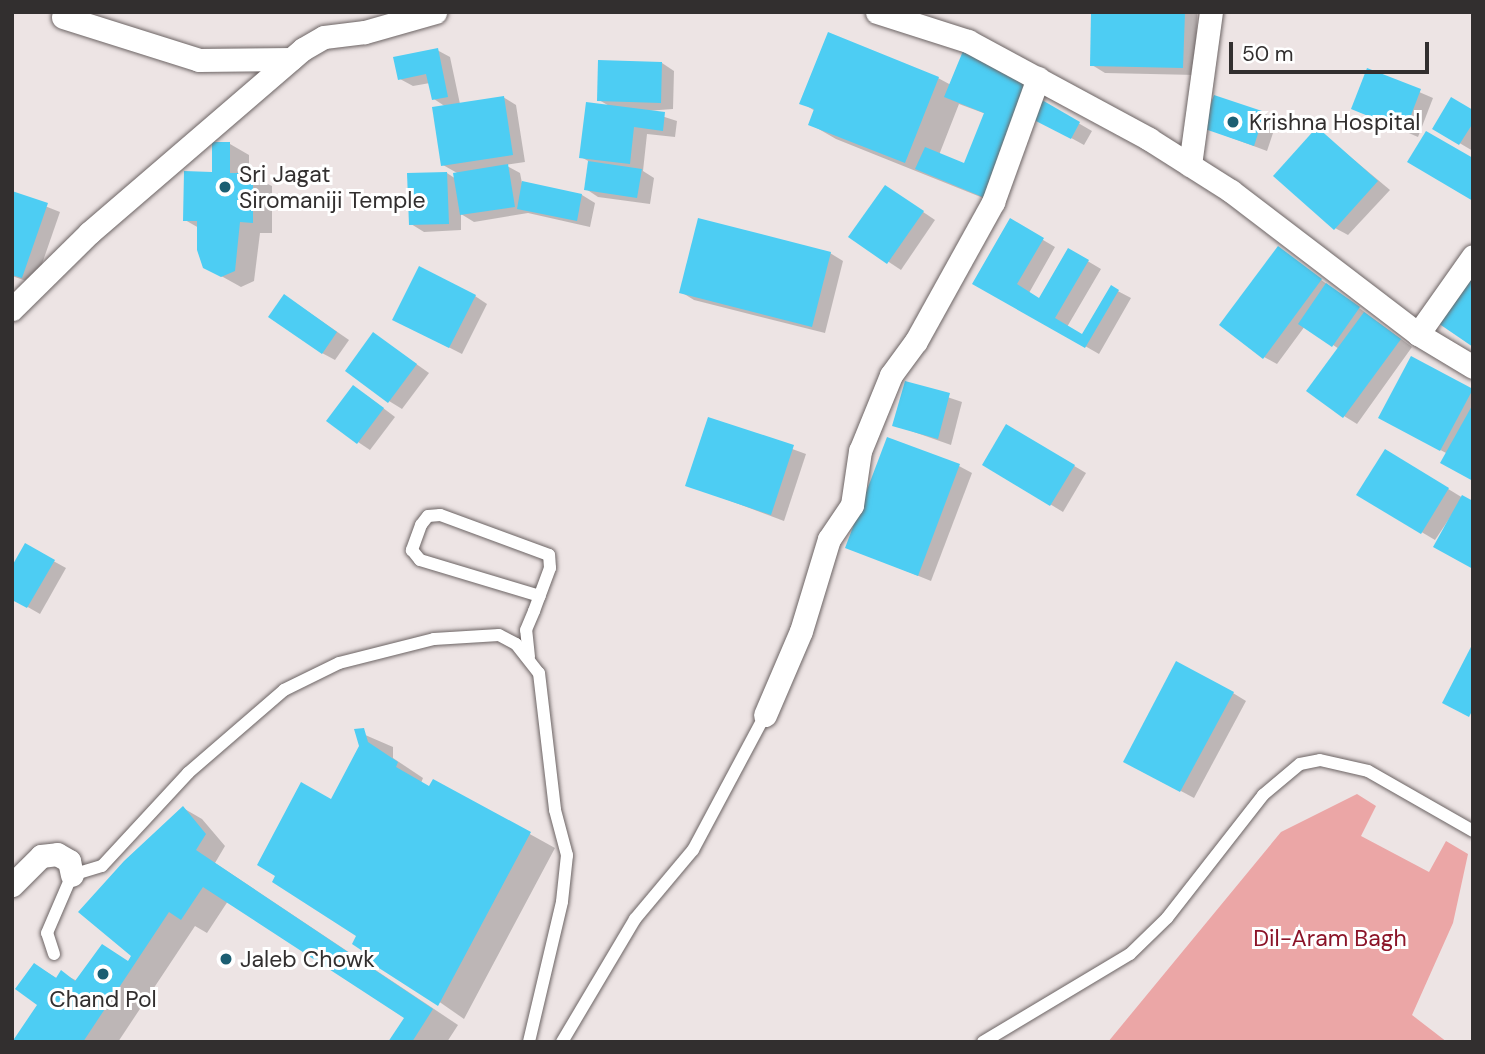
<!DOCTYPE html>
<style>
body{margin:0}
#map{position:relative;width:1485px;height:1054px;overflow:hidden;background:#ede4e4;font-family:"DM Sans",sans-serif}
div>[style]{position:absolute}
.green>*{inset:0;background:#eba6a6}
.shadow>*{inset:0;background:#0003}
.building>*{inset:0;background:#4dcdf3}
.roads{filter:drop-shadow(0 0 2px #6c6464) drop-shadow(0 0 2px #6c6464)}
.service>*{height:12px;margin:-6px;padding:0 6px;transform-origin:6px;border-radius:6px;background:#fff}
.minor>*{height:23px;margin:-11.5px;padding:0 11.5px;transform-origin:11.5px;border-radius:11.5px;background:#fff}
.dots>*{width:19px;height:19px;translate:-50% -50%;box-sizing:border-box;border:4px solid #fff;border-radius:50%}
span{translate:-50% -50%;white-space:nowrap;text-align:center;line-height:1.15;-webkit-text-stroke:6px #fff;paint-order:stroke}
.poi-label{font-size:23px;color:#322f2f}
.left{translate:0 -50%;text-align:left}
.park-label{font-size:23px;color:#8b1428}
.frame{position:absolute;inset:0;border:14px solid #322f2f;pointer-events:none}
.scale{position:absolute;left:1229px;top:42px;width:200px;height:32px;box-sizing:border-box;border:4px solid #322f2f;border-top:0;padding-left:9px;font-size:21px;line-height:24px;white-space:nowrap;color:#322f2f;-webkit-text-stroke:5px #fff;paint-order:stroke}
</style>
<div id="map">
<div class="green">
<div style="clip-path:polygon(1357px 794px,1376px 806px,1361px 836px,1429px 872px,1446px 841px,1468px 854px,1453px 923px,1412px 1015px,1447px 1042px,1108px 1042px,1281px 832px)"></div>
</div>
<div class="shadow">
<div style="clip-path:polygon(1093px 12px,1197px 12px,1196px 75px,1105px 73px,1092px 65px)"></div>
<div style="clip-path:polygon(437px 50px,450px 57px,460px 104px,503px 97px,516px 105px,525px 162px,505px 165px,520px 173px,522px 183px,582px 195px,595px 203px,590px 227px,528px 213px,474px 222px,461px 214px,461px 230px,424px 232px,411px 224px,447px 173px,456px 179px,459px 174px,443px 165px,446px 107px,434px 99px,430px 83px,413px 86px,400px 79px)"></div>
<div style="clip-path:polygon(662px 63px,674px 71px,673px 109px,646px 111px,677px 121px,675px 137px,647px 134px,643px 171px,654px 178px,650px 204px,598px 197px,586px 189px,590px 162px,581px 157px,611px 107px,599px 100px)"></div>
<div style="clip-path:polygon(1368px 70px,1433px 98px,1418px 137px,1353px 109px)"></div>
<div style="clip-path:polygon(evenodd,938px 78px,951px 85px,1040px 101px,1092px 131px,1084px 145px,1033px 117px,998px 204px,836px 139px,810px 124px,815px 111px,802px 103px,938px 78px,959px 104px,986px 114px,965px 165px,939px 155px,959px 104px)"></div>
<div style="clip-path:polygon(1473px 112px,1473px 151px,1434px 128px)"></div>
<div style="clip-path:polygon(1264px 113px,1277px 121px,1267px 151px,1205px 128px)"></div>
<div style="clip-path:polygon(1317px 129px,1390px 190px,1348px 235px,1335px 228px)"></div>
<div style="clip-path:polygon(214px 144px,230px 144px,249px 155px,249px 175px,272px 186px,272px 233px,260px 233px,254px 281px,241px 287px,205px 267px,199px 228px,185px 220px,214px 173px)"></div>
<div style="clip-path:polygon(12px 193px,60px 212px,35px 284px,12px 276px)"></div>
<div style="clip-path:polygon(898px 195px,935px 220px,901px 270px,851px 237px)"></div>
<div style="clip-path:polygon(1011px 221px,1055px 247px,1029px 293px,1040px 300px,1069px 250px,1101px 269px,1067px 327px,1083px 337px,1112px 288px,1131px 298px,1099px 354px,975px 283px)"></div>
<div style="clip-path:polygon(1278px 248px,1412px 347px,1357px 424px,1344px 416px,1339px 349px,1305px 326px,1277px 364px,1264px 357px)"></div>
<div style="clip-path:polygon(830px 253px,843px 261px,825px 333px,694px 300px,681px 292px)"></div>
<div style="clip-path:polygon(475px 296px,487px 304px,462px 354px,407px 326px)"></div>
<div style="clip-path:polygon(297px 304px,349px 340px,335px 360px,322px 353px)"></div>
<div style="clip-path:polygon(374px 334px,429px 373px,402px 409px,389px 401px)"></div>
<div style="clip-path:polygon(1412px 359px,1473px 391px,1473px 479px,1448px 454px,1393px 425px)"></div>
<div style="clip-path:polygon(906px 383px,962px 402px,951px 445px,894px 425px)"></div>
<div style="clip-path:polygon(366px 395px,395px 417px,370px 450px,358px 442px)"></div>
<div style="clip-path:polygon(709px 419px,806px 454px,784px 521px,688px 485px)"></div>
<div style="clip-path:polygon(1007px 426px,1086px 473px,1063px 512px,984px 464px)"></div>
<div style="clip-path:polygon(1386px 451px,1463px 498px,1435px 540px,1359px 495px)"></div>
<div style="clip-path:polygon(959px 466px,972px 473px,931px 581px,847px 547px)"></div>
<div style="clip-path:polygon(26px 546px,66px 568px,40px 614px,12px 598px)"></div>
<div style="clip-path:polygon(1233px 693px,1246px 701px,1194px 798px,1138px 768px)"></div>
<div style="clip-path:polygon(356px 731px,393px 747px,393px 758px,423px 778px,421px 783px,430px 788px,434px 781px,555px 848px,464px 1019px,372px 955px,359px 935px,332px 801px,361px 746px)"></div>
<div style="clip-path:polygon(183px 808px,202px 819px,225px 846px,215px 863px,458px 1025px,447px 1042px,390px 1042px,406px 1017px,228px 901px,207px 933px,195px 926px,118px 1042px,13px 1042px,39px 1005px,35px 965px,58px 979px,62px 973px,77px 981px,129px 962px)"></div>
</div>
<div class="building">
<div style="clip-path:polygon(1091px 12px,1185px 12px,1183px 68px,1090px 66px)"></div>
<div style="clip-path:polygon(828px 32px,939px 77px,905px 163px,808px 125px,814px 109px,799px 104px)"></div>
<div style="clip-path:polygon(438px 48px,448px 97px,432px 100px,426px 74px,398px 80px,393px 57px)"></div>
<div style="clip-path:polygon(963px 51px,1033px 80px,985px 198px,915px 169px,925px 147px,964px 163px,984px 113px,944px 97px)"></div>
<div style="clip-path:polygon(598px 60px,662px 62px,661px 103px,597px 101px)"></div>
<div style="clip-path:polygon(1367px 68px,1421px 89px,1405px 131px,1351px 109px)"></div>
<div style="clip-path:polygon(1214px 95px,1265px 112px,1254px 146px,1202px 128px)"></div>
<div style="clip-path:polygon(504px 96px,513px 155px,441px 166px,432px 107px)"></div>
<div style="clip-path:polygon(1451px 97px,1473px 110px,1473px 123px,1459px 145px,1432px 129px)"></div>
<div style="clip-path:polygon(1042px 100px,1080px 122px,1071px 139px,1032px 119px)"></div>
<div style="clip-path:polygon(586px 102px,665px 112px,663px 131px,634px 127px,630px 164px,579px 158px)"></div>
<div style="clip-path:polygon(1317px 127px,1378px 181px,1334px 230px,1273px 176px)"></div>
<div style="clip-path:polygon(1426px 131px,1473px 158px,1473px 201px,1407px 162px)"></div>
<div style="clip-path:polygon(212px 142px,230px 142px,230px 173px,253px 173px,253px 223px,240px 222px,235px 271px,221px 277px,203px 268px,197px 250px,197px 221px,183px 221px,184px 171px,212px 172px)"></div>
<div style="clip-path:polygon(588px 161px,642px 169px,637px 198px,584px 190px)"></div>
<div style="clip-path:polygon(508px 164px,515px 207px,460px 215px,453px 173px)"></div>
<div style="clip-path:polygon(447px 172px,449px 224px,409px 225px,407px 173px)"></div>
<div style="clip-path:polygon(522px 181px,582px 194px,577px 221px,517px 209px)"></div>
<div style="clip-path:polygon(885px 185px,924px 211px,887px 264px,848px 237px)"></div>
<div style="clip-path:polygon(12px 191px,48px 203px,22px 278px,12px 275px)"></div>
<div style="clip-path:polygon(698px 218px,831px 252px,812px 327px,679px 293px)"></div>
<div style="clip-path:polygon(1010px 218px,1044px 238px,1017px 284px,1039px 298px,1068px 248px,1089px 260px,1055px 318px,1082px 334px,1111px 285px,1119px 290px,1085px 348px,972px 284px)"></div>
<div style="clip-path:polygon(1278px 246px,1322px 279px,1263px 359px,1219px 325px)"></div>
<div style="clip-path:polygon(419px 266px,476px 295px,449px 348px,392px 320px)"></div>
<div style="clip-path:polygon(1473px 271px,1473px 347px,1435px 321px)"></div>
<div style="clip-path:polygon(1326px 283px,1360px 307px,1332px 347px,1298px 324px)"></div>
<div style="clip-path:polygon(284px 294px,337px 332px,322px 354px,268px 317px)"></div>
<div style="clip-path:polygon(1364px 312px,1401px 339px,1343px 418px,1306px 391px)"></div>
<div style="clip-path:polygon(373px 332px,417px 364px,388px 403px,345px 371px)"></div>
<div style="clip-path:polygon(1411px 356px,1473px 389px,1440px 451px,1378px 418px)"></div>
<div style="clip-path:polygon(905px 381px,950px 393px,938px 439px,892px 426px)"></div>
<div style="clip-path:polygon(353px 385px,384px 408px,357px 444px,326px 421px)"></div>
<div style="clip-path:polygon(1473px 404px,1473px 481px,1440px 463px)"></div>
<div style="clip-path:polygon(708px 417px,794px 445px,771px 515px,685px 486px)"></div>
<div style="clip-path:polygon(1006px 424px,1075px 465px,1050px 506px,982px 465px)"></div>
<div style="clip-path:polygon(887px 437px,960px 464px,918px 576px,845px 548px)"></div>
<div style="clip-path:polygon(1385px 449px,1449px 488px,1421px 534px,1356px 495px)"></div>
<div style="clip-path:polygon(1462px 495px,1473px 501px,1473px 569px,1433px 547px)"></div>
<div style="clip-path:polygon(25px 543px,55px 560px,27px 608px,12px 600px,12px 566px)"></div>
<div style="clip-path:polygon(1473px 643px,1473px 709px,1469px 717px,1442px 703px)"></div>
<div style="clip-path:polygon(1176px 661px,1234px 692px,1180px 792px,1123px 762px)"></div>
<div style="clip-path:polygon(364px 728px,368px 742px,398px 762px,396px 767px,429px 786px,433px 779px,531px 832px,438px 1006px,368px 961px,370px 956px,352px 944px,356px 936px,272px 882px,275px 876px,257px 865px,301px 782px,331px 799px,359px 746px,354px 729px)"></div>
<div style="clip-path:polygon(183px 806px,206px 834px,196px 850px,433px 1009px,412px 1042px,388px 1042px,404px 1018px,203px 887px,181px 920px,169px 912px,83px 1042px,12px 1042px,37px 1005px,15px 989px,34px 963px,56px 978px,61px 970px,75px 981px,102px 944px,128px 961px,131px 956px,78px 912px,124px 861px)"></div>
</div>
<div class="roads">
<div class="service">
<div style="left:529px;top:657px;width:27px;rotate:-96deg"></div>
<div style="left:526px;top:630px;width:21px;rotate:-67deg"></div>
<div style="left:534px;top:611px;width:46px;rotate:-69.6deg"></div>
<div style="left:550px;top:568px;width:13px;rotate:-94deg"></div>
<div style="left:549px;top:555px;width:116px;rotate:-159.8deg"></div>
<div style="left:440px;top:515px;width:12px;rotate:175deg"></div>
<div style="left:428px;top:516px;width:11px;rotate:128deg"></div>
<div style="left:421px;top:525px;width:27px;rotate:110deg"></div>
<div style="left:412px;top:550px;width:13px;rotate:51deg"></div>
<div style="left:420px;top:560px;width:125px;rotate:16.7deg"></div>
<div style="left:54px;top:954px;width:22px;rotate:-108deg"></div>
<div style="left:47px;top:933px;width:63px;rotate:-66.7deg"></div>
<div style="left:72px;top:875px;width:31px;rotate:-17deg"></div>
<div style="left:102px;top:866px;width:127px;rotate:-47.2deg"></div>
<div style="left:188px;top:773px;width:127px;rotate:-40.8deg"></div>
<div style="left:284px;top:690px;width:61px;rotate:-26.1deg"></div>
<div style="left:339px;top:663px;width:98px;rotate:-14.2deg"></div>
<div style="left:434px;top:639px;width:65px;rotate:-3.5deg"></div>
<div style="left:499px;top:635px;width:19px;rotate:28deg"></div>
<div style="left:516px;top:644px;width:37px;rotate:52deg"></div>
<div style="left:539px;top:673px;width:138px;rotate:83.3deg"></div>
<div style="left:555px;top:810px;width:47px;rotate:75.1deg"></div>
<div style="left:567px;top:855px;width:47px;rotate:96.1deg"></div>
<div style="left:562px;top:902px;width:144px;rotate:103.3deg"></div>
<div style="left:562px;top:1042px;width:143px;rotate:-59.3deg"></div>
<div style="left:635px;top:919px;width:90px;rotate:-50deg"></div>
<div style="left:693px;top:850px;width:153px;rotate:-61.9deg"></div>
<div style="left:983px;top:1042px;width:171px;rotate:-30.9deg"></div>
<div style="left:1130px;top:954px;width:52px;rotate:-44.2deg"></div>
<div style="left:1167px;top:918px;width:156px;rotate:-52deg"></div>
<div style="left:1263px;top:795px;width:48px;rotate:-40deg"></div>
<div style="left:1300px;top:764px;width:20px;rotate:-11deg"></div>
<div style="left:1320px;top:760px;width:49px;rotate:12.9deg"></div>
<div style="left:1368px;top:771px;width:121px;rotate:29.7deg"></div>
</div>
<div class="minor">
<div style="left:877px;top:12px;width:96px;rotate:17.7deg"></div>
<div style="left:968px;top:41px;width:206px;rotate:28.4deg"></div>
<div style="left:1149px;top:139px;width:97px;rotate:32.4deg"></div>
<div style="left:1231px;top:191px;width:235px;rotate:37.4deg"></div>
<div style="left:1418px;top:334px;width:64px;rotate:31deg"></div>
<div style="left:63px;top:17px;width:143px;rotate:17.5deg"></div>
<div style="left:199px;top:60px;width:92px;rotate:-0.6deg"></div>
<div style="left:1190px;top:165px;width:154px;rotate:-82.2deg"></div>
<div style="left:12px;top:309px;width:108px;rotate:-44.6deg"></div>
<div style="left:89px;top:233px;width:282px;rotate:-40.7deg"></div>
<div style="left:303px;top:49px;width:24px;rotate:-30deg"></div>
<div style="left:324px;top:37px;width:41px;rotate:-7deg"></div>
<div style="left:365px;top:32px;width:73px;rotate:-15.9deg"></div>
<div style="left:1418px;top:334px;width:95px;rotate:-54.8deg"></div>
<div style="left:765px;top:715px;width:91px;rotate:-66.8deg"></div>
<div style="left:801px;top:631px;width:96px;rotate:-73.1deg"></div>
<div style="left:829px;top:539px;width:41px;rotate:-55.9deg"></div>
<div style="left:852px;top:505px;width:55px;rotate:-81.6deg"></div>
<div style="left:860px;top:451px;width:82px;rotate:-67.8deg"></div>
<div style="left:891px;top:375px;width:42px;rotate:-53.7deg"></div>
<div style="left:916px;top:341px;width:159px;rotate:-61deg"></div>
<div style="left:993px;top:202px;width:132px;rotate:-70.1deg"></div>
<div style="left:12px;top:885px;width:41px;rotate:-45deg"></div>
<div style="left:41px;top:856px;width:16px;rotate:-7deg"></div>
<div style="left:57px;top:854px;width:14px;rotate:30deg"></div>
<div style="left:69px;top:861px;width:14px;rotate:78deg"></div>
</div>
</div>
<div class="dots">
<div style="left:1233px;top:122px;background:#1b5e72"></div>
<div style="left:225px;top:187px;background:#1b5e72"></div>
<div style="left:226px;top:959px;background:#1b5e72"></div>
<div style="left:103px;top:974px;background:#1b5e72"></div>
</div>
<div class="poi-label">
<span class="left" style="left:1249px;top:122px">Krishna Hospital</span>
<span class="left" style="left:239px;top:187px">Sri Jagat<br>Siromaniji Temple</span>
<span class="left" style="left:240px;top:959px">Jaleb Chowk</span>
<span style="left:103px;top:999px">Chand Pol</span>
</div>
<div class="park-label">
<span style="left:1330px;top:938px">Dil-Aram Bagh</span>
</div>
<div class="frame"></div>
<div class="scale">50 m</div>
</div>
